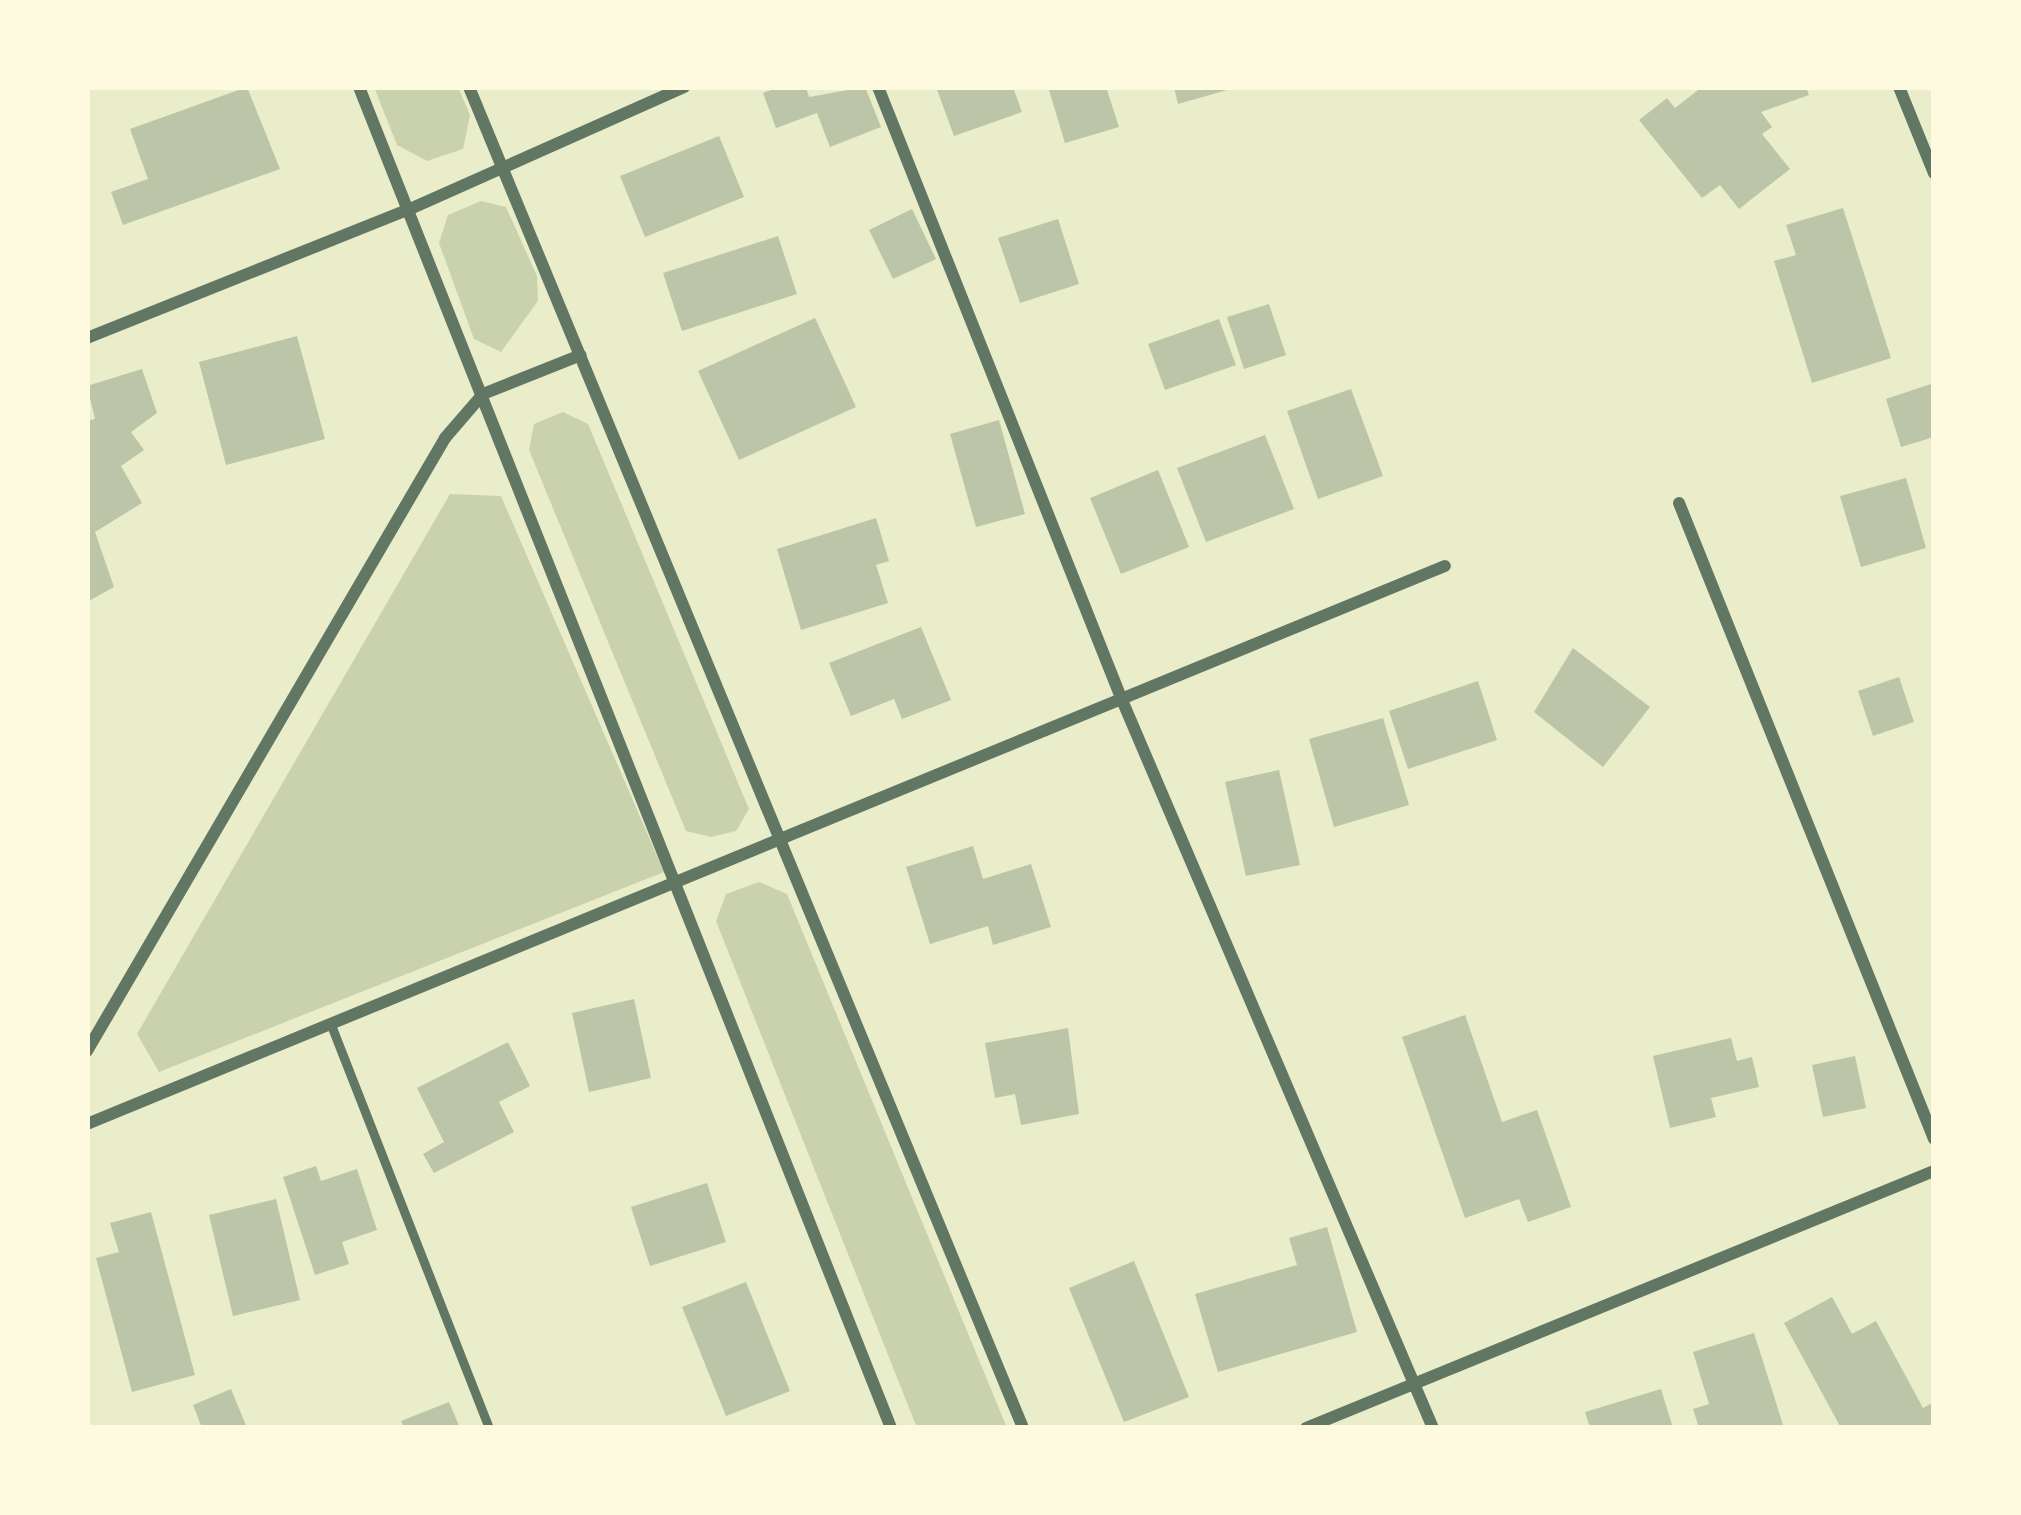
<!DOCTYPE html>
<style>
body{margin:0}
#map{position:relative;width:2021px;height:1515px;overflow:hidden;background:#e9edc9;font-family:Ubuntu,sans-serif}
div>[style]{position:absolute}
.green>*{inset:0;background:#cad2ad}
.building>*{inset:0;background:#bcc5a7}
.service>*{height:9px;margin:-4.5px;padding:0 4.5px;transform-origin:4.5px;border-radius:4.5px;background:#617663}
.minor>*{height:12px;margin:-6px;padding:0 6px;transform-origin:6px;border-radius:6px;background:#617663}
span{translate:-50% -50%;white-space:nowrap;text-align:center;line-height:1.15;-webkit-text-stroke:10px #fefae0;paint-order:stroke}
.frame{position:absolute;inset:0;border:90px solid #fefae0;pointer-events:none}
</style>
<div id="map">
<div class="green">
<div style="clip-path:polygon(374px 87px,458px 87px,470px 115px,463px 149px,427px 161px,397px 145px)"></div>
<div style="clip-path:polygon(481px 201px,506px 207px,537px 276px,538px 301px,501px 352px,474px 339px,439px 243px,448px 215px)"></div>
<div style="clip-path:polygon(563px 412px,588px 424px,749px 809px,736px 831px,711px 837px,686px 831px,529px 450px,534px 424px)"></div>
<div style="clip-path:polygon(450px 494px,501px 496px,664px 872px,159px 1072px,137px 1034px)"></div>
<div style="clip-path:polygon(759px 882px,787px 894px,1007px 1428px,917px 1428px,716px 921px,726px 894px)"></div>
</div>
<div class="building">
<div style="clip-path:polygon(247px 87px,280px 169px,123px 225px,111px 192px,148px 179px,130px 129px)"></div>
<div style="clip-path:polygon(780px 87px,806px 87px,809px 97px,865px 87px,881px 127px,830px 147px,817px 113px,776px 128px,763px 93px)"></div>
<div style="clip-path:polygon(936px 87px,1013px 87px,1022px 112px,954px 136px)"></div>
<div style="clip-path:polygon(1048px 87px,1106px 87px,1119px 127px,1065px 143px)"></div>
<div style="clip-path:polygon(1174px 87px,1234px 87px,1234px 88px,1178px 104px)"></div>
<div style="clip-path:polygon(1702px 87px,1806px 87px,1809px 95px,1761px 112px,1772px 127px,1762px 134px,1790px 169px,1739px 209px,1720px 185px,1702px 198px,1639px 120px,1667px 98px,1675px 108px)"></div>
<div style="clip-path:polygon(719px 136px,744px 197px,645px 237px,620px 176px)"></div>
<div style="clip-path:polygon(1843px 208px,1891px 358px,1812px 383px,1774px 261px,1796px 255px,1786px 225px)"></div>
<div style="clip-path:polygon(912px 209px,936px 259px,893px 279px,869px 230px)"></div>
<div style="clip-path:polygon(1058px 219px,1079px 284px,1020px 303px,998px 238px)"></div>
<div style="clip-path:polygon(778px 236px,797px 294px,682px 331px,663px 273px)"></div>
<div style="clip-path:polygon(1269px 304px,1286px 355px,1244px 369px,1227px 317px)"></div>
<div style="clip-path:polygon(815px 318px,856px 407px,739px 460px,698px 371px)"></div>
<div style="clip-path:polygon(1219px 319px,1236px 365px,1165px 390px,1148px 344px)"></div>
<div style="clip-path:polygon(297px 336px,325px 439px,226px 465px,199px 362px)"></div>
<div style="clip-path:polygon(142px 369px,157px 413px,131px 432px,144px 450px,121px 466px,142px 503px,95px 532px,114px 587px,87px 602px,87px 421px,95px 419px,87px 386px)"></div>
<div style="clip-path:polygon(1934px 383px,1934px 437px,1901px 447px,1886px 399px)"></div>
<div style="clip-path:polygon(1351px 389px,1383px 476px,1318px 499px,1287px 411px)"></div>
<div style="clip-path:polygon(999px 420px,1025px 514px,976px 527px,950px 434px)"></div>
<div style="clip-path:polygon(1265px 435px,1294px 509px,1206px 542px,1177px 468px)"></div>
<div style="clip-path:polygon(1158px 470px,1189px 547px,1121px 574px,1090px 498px)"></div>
<div style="clip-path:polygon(1906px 478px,1926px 548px,1861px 567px,1840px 496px)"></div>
<div style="clip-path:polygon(876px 518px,889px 561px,876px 565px,888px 603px,801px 630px,777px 549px)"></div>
<div style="clip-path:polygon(921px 627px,951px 700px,902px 719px,894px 699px,851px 716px,829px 663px)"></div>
<div style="clip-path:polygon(1573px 648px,1650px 707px,1603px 767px,1534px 712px)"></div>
<div style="clip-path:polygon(1899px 677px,1914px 722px,1873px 736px,1858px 691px)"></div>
<div style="clip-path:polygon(1478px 681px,1497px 740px,1408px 769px,1389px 711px)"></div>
<div style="clip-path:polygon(1383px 718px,1409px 805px,1334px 827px,1309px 739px)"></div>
<div style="clip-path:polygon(1279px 770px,1300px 865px,1246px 876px,1225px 782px)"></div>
<div style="clip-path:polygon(973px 846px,983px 879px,1031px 864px,1051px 927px,993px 945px,988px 926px,930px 944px,906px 867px)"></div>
<div style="clip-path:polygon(634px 999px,651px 1078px,589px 1092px,572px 1013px)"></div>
<div style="clip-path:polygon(1465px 1015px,1502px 1122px,1537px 1110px,1571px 1207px,1528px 1222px,1519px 1199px,1465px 1218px,1402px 1037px)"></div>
<div style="clip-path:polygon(1068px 1028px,1079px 1114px,1021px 1125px,1015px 1094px,995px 1098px,985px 1043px)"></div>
<div style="clip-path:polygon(1731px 1038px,1737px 1061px,1752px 1057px,1759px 1087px,1711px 1098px,1716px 1117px,1670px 1128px,1653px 1056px)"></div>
<div style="clip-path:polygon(508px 1042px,530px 1086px,499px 1102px,514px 1132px,434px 1173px,423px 1154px,444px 1142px,417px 1088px)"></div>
<div style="clip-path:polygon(1855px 1056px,1866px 1108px,1823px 1117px,1812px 1065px)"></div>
<div style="clip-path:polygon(316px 1166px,321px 1181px,357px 1169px,377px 1230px,342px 1242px,349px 1264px,315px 1275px,283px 1177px)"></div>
<div style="clip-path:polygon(707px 1183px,726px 1242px,650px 1266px,631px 1207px)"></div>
<div style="clip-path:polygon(276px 1199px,300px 1300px,233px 1316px,209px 1215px)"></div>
<div style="clip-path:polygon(151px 1212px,195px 1375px,132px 1392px,96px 1258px,119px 1252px,110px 1223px)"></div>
<div style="clip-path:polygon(1327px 1227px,1357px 1332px,1218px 1372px,1195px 1294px,1297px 1265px,1289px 1238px)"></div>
<div style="clip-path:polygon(1134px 1261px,1189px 1397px,1124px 1422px,1069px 1288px)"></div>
<div style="clip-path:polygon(746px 1282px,790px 1391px,726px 1416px,682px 1307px)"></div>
<div style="clip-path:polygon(1832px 1297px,1852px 1334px,1876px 1321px,1923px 1408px,1934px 1402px,1934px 1428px,1841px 1428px,1784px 1323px)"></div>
<div style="clip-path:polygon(1754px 1333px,1784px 1428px,1699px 1428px,1693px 1409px,1709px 1404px,1693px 1352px)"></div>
<div style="clip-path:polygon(231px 1389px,247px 1428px,202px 1428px,193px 1405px)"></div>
<div style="clip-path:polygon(1661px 1389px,1673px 1428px,1590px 1428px,1585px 1412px)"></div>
<div style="clip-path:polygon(449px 1402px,460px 1428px,404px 1428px,401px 1421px)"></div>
</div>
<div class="service">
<div style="left:331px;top:1025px;width:433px;rotate:68.6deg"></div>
</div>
<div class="minor">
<div style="left:359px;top:87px;width:1443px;rotate:68.36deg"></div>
<div style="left:469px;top:87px;width:1451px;rotate:67.55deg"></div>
<div style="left:878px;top:87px;width:660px;rotate:68.3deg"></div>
<div style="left:1122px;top:700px;width:792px;rotate:66.87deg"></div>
<div style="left:1899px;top:87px;width:93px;rotate:67.9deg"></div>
<div style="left:87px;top:338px;width:348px;rotate:-21.8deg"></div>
<div style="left:410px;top:209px;width:300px;rotate:-24deg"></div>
<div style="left:1679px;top:503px;width:685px;rotate:68.15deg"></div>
<div style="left:87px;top:1051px;width:710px;rotate:-59.71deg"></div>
<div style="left:445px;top:438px;width:58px;rotate:-49.2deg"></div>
<div style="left:483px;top:394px;width:105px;rotate:-21.7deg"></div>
<div style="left:87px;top:1124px;width:1468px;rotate:-22.34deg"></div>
<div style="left:1306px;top:1428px;width:679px;rotate:-22.26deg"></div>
</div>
<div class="frame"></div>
</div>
